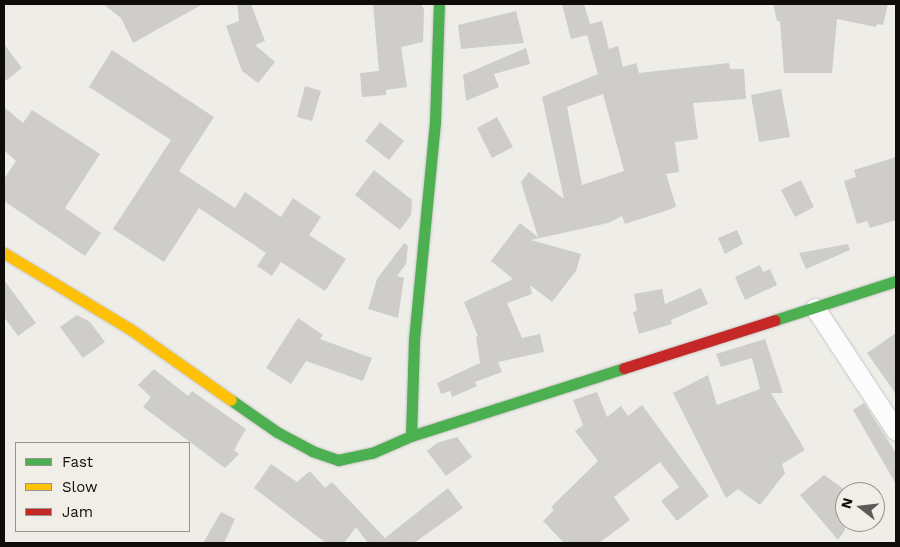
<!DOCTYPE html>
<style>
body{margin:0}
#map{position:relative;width:900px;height:547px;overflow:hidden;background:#eeede8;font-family:"Work Sans",sans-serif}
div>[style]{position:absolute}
.building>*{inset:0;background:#cecdca}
.roads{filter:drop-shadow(0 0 1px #c6c5c2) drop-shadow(0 0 1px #c6c5c2)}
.street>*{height:19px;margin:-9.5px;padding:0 9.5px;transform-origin:9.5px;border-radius:9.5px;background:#fcfcfc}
.fast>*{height:11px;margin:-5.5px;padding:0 5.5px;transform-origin:5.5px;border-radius:5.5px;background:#4caf50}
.slow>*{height:11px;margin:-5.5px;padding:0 5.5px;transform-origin:5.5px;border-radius:5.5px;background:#ffc107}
.jam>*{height:11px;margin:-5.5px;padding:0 5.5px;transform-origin:5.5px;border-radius:5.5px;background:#c62828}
span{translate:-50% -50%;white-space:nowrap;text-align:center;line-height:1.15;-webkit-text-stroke:5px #f0eee6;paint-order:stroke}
.frame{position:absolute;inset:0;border:5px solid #0e0d0b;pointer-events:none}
.legend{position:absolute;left:15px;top:442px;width:175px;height:90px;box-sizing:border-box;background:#f0eee6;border:1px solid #96948e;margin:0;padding:6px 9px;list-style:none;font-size:15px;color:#0e0d0b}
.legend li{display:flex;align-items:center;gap:10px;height:25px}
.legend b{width:25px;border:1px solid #96948e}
.north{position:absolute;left:835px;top:482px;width:50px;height:50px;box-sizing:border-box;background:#f0eee6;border:1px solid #96948e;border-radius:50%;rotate:286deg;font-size:14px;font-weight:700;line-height:20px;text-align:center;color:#0e0d0b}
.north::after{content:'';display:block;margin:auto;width:18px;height:22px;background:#5c5b58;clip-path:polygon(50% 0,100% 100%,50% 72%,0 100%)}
</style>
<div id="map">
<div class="building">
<div style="clip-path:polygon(103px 4px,203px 4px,133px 43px,121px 18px)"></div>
<div style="clip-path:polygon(237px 4px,251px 4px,265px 41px,255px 45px,275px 62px,258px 83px,242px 71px,226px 26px,239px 21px)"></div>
<div style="clip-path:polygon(373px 4px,421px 4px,424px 9px,423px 42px,401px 47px,407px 87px,386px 90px,386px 95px,362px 97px,360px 73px,379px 71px)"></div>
<div style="clip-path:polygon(evenodd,562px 4px,584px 4px,590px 24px,602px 21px,609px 49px,618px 46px,623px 67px,636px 63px,639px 73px,729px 63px,730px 69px,744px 69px,746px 99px,693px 103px,698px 139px,675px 142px,679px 172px,666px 174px,676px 206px,674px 208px,625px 224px,622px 216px,608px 223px,531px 240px,581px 254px,576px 271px,552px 302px,530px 285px,532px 294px,507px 303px,522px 338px,540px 334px,544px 352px,498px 362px,502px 372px,475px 382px,477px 386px,452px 397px,450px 391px,441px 394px,437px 383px,480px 363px,476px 337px,478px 336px,464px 302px,513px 279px,491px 261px,520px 223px,538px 237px,521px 182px,529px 172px,564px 199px,542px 97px,598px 74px,587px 35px,571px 39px,562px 4px,603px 94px,624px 171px,582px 185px,567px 107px,603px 94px)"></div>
<div style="clip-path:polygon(773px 4px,888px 4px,883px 25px,877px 24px,876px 27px,837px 19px,832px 73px,784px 73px,780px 21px,777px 21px)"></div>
<div style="clip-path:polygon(516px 11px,524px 43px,461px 49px,458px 25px)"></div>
<div style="clip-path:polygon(4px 44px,22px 68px,4px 82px)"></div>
<div style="clip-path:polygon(526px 48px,530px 64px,494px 74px,499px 87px,466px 101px,463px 75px)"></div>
<div style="clip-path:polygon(112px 50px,214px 117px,179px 171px,235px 208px,245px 192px,281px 217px,293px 198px,321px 217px,309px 235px,346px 259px,325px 291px,281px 262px,272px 276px,257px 266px,266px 253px,199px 208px,164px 262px,113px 229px,171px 140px,89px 87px)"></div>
<div style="clip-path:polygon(305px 86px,321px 91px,312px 121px,297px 117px)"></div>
<div style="clip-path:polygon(781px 89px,790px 137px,759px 142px,751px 95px)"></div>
<div style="clip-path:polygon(4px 107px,23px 123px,32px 110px,100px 154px,65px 208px,101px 233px,85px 256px,4px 201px,4px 179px,16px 161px,4px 150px)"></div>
<div style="clip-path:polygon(497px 117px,513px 147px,492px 158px,477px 128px)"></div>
<div style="clip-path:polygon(380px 122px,404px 141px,389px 160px,365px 141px)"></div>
<div style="clip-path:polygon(896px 157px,896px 220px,870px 228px,867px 221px,857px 224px,844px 181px,856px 177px,854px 170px)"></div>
<div style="clip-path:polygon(374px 170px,412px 200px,411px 215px,400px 230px,355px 195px)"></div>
<div style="clip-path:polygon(801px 180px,814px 207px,795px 217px,781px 190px)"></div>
<div style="clip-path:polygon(737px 230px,743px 244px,725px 254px,718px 238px)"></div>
<div style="clip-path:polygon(404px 243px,408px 246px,406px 264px,397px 276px,404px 278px,398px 318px,368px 309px,377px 279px)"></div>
<div style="clip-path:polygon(848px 244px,850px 250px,806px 269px,799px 253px)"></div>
<div style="clip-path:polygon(760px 265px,763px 272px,770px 269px,777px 285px,745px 300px,735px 277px)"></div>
<div style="clip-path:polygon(4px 280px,36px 323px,18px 336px,4px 317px)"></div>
<div style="clip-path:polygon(701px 288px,708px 304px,671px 320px,672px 324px,639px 334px,633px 312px,637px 311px,634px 294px,662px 289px,665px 304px)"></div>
<div style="clip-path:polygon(77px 315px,90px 322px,105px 342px,83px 358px,60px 327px)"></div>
<div style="clip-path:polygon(298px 318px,323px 335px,320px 339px,372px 358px,363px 381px,306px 361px,291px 384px,266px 368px)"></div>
<div style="clip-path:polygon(896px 333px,896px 394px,867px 353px)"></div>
<div style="clip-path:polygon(765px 339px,783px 393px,771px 393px,805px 450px,782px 464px,785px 473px,760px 505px,738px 489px,726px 498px,673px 393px,708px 375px,717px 405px,760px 389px,752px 358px,721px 367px,716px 354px)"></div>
<div style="clip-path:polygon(154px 369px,188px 396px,192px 391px,246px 429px,234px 450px,239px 454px,225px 468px,143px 407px,151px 397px,138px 385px)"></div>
<div style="clip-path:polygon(597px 392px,607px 417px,621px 406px,628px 416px,642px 405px,709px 496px,677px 521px,661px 501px,679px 487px,660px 462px,614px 497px,630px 520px,599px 543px,564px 543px,543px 521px,554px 510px,551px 507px,598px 461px,575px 431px,583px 425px,573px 400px)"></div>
<div style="clip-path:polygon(864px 403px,896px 453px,896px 484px,853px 410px)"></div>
<div style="clip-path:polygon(457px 437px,472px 457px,446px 476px,427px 451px,437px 443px)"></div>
<div style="clip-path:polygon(271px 464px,297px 482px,310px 471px,325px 488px,332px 482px,385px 538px,448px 488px,463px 508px,414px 543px,368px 543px,356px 527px,344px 543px,326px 543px,254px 488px)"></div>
<div style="clip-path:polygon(824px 475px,845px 490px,845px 530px,838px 540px,800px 495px)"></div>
<div style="clip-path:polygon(221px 512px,235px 519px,224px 543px,203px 543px)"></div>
</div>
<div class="roads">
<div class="street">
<div style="left:815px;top:308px;width:147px;rotate:56.6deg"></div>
</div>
<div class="fast">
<div style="left:775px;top:320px;width:127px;rotate:-17.9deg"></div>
<div style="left:231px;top:400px;width:56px;rotate:34.8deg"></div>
<div style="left:277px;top:432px;width:40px;rotate:28deg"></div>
<div style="left:312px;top:451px;width:28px;rotate:19deg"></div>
<div style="left:338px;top:460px;width:35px;rotate:-12deg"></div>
<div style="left:372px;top:453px;width:43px;rotate:-23.6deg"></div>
<div style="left:411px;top:436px;width:224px;rotate:-17.7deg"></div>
<div style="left:411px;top:436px;width:96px;rotate:-88.2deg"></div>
<div style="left:414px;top:340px;width:219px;rotate:-84.5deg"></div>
<div style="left:435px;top:122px;width:118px;rotate:-88.1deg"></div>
</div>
<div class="slow">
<div style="left:4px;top:253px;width:147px;rotate:31.1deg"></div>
<div style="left:130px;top:329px;width:123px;rotate:35.1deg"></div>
</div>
<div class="jam">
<div style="left:624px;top:368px;width:158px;rotate:-17.6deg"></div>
</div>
</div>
<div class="frame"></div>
<ul class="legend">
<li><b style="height:6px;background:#4caf50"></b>Fast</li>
<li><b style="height:6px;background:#ffc107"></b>Slow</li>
<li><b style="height:6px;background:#c62828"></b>Jam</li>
</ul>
<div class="north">N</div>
</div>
